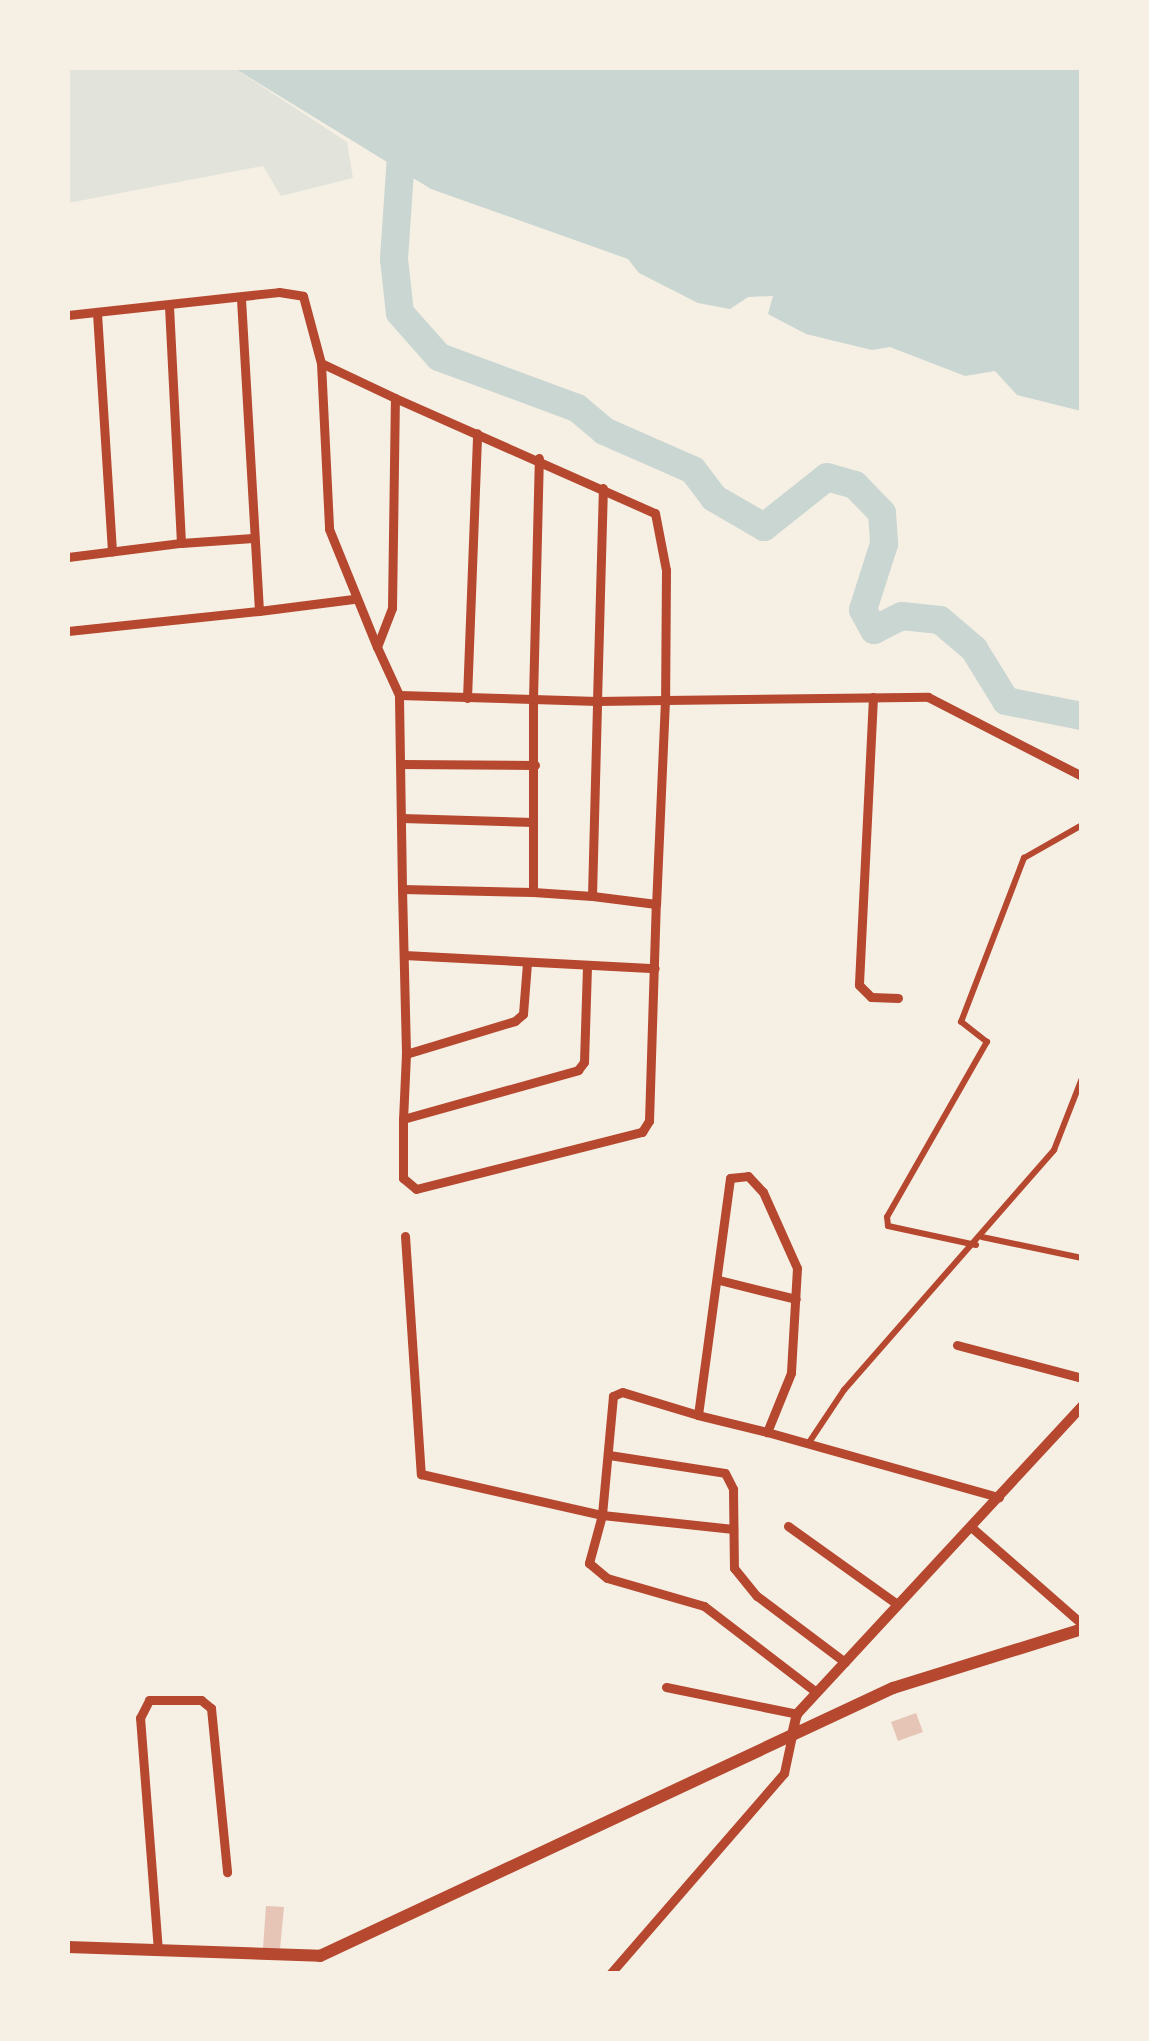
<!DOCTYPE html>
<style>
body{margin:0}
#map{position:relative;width:1149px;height:2041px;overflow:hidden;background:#f6efe4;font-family:"Noto Serif",serif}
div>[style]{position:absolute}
.green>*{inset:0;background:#e2e4dc}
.water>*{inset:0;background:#c9d6d2}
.river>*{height:28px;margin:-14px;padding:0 14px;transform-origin:14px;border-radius:14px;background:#c9d6d2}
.building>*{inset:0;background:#e6c5b7}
.pedestrian>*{height:6px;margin:-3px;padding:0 3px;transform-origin:3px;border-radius:3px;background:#b5482f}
.minor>*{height:9px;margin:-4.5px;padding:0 4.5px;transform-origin:4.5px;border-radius:4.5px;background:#b5482f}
.tertiary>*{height:10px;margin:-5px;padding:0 5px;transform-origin:5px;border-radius:5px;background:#b5482f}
.primary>*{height:12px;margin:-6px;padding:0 6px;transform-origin:6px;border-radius:6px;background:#b5482f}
span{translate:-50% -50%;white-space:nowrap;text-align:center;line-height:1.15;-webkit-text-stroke:10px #f6efe4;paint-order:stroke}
.frame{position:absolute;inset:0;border:70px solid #f6efe4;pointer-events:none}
</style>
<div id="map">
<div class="green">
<div style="clip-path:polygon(68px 68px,234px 68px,347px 142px,353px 178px,281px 196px,263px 166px,68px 203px)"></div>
</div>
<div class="water">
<div style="clip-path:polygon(234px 68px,1081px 68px,1081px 411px,1017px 395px,995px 371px,965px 376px,890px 347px,872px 350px,806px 334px,768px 314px,773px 296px,748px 297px,730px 309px,698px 303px,639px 273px,628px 259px,431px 189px)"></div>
</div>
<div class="river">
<div style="left:407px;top:68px;width:191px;rotate:93.9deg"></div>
<div style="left:394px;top:259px;width:54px;rotate:83.7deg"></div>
<div style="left:400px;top:313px;width:59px;rotate:48.4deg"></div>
<div style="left:439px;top:357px;width:147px;rotate:20.3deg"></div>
<div style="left:577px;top:408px;width:35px;rotate:40deg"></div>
<div style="left:604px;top:431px;width:97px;rotate:23.7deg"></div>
<div style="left:693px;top:470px;width:35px;rotate:53deg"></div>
<div style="left:714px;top:498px;width:58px;rotate:30.1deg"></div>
<div style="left:764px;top:527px;width:80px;rotate:-38.4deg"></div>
<div style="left:827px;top:477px;width:29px;rotate:16deg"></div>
<div style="left:855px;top:485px;width:39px;rotate:46deg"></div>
<div style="left:882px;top:513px;width:31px;rotate:86deg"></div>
<div style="left:884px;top:544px;width:69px;rotate:107.7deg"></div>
<div style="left:863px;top:610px;width:23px;rotate:61deg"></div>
<div style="left:874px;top:630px;width:31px;rotate:-27deg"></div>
<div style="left:902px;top:616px;width:38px;rotate:6deg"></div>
<div style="left:940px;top:620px;width:45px;rotate:40.5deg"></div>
<div style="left:974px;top:649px;width:61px;rotate:58.4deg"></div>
<div style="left:1006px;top:701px;width:77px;rotate:11.2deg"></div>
</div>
<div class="building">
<div style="clip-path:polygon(916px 1713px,923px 1732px,898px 1741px,891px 1722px)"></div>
<div style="clip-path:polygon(266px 1906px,284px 1907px,280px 1949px,263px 1948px)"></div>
</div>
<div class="pedestrian">
<div style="left:982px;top:1237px;width:102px;rotate:11.9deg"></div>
<div style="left:976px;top:1245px;width:90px;rotate:-167.8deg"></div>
<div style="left:888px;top:1226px;width:9px;rotate:-96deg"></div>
<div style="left:887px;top:1217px;width:202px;rotate:-60.3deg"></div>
<div style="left:987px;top:1042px;width:33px;rotate:-142deg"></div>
<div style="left:961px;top:1022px;width:176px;rotate:-69deg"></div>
<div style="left:1024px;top:858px;width:67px;rotate:-29.6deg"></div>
<div style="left:808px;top:1444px;width:65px;rotate:-56.3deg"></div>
<div style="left:844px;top:1390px;width:319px;rotate:-48.8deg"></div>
<div style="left:1054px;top:1150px;width:77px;rotate:-68.7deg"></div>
</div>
<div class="minor">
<div style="left:97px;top:313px;width:239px;rotate:86.4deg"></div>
<div style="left:68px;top:315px;width:212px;rotate:-6.2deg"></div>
<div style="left:279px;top:292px;width:24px;rotate:9deg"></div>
<div style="left:303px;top:296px;width:69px;rotate:75deg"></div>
<div style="left:321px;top:363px;width:166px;rotate:87.2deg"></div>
<div style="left:329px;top:529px;width:127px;rotate:67.9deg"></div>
<div style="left:377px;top:647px;width:42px;rotate:-69deg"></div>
<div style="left:392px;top:608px;width:210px;rotate:-89.2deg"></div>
<div style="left:395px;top:398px;width:284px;rotate:23.9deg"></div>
<div style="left:655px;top:513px;width:58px;rotate:79.1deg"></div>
<div style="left:666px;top:570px;width:130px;rotate:90.4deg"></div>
<div style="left:665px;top:700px;width:263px;rotate:-0.7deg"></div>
<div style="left:928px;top:697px;width:173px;rotate:27.2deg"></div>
<div style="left:321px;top:363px;width:82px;rotate:25.3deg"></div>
<div style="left:181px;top:543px;width:72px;rotate:-4deg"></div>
<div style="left:68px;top:557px;width:114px;rotate:-7.1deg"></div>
<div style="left:181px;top:543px;width:237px;rotate:-92.9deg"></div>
<div style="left:259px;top:611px;width:95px;rotate:-7.3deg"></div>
<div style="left:68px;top:631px;width:192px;rotate:-6deg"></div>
<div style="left:259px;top:611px;width:315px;rotate:-93.3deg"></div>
<div style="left:377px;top:647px;width:53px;rotate:65.4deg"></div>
<div style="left:873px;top:697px;width:288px;rotate:92.8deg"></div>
<div style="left:859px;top:985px;width:17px;rotate:45deg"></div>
<div style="left:871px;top:997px;width:27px;rotate:2deg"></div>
<div style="left:467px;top:698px;width:265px;rotate:-87.8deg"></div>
<div style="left:401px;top:764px;width:134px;rotate:0.4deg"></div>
<div style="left:402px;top:818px;width:131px;rotate:1.7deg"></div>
<div style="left:533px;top:822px;width:70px;rotate:90deg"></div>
<div style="left:533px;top:892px;width:59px;rotate:3.9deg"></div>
<div style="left:533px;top:822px;width:123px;rotate:-90deg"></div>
<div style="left:533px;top:699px;width:64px;rotate:1.8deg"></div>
<div style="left:597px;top:701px;width:68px;rotate:-0.8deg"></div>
<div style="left:665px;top:700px;width:204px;rotate:92.5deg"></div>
<div style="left:656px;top:904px;width:64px;rotate:-172.9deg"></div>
<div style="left:592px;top:896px;width:195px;rotate:-88.5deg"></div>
<div style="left:597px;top:701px;width:213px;rotate:-88.4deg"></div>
<div style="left:402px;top:889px;width:165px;rotate:88.6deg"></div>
<div style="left:533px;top:892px;width:131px;rotate:-178.7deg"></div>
<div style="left:402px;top:889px;width:194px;rotate:-90.9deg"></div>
<div style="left:399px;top:695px;width:134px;rotate:1.7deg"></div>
<div style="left:533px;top:699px;width:241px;rotate:-88.6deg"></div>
<div style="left:404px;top:955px;width:251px;rotate:3deg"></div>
<div style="left:527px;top:963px;width:51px;rotate:94.5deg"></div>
<div style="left:523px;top:1014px;width:11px;rotate:139deg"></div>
<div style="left:515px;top:1021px;width:114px;rotate:163.2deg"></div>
<div style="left:406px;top:1054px;width:65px;rotate:92.6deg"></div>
<div style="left:403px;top:1119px;width:182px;rotate:-15.6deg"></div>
<div style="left:578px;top:1070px;width:10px;rotate:-53deg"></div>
<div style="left:584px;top:1062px;width:95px;rotate:-88.2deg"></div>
<div style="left:403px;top:1119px;width:59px;rotate:90deg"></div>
<div style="left:403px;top:1178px;width:17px;rotate:40deg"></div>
<div style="left:416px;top:1189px;width:233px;rotate:-14.2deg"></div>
<div style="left:642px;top:1132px;width:13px;rotate:-58deg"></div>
<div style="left:649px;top:1121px;width:217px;rotate:-88.2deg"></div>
<div style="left:405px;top:1236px;width:239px;rotate:86.2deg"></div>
<div style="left:421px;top:1474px;width:186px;rotate:12.8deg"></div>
<div style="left:602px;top:1515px;width:132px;rotate:6.1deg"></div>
<div style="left:719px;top:1280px;width:79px;rotate:13.9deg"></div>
<div style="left:957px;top:1345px;width:129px;rotate:14.8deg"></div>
<div style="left:698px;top:1415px;width:239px;rotate:-82.3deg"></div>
<div style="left:730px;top:1178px;width:18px;rotate:-6deg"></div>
<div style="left:748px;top:1176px;width:22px;rotate:47deg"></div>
<div style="left:763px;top:1192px;width:83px;rotate:65.9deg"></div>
<div style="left:797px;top:1268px;width:105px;rotate:93.3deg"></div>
<div style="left:791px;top:1373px;width:64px;rotate:112.1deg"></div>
<div style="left:767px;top:1432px;width:71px;rotate:-166.2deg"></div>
<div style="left:698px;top:1415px;width:79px;rotate:-163.2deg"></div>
<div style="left:622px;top:1392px;width:10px;rotate:156deg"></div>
<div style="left:613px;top:1396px;width:120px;rotate:95.3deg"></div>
<div style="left:602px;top:1515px;width:50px;rotate:105.2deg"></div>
<div style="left:589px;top:1563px;width:23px;rotate:40deg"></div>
<div style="left:607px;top:1578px;width:101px;rotate:16.1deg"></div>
<div style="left:704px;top:1606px;width:141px;rotate:37.5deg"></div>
<div style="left:767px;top:1432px;width:241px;rotate:15.7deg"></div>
<div style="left:609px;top:1455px;width:117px;rotate:8.8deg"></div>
<div style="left:725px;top:1473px;width:18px;rotate:63deg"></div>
<div style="left:733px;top:1489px;width:79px;rotate:89.3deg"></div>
<div style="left:734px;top:1568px;width:36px;rotate:51deg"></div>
<div style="left:757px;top:1596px;width:110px;rotate:36.9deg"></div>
<div style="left:788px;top:1526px;width:134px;rotate:35.6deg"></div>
<div style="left:970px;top:1526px;width:149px;rotate:41.2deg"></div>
<div style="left:666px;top:1687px;width:134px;rotate:11.6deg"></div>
<div style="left:158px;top:1951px;width:234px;rotate:-94.4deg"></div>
<div style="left:140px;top:1718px;width:20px;rotate:-63deg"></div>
<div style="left:149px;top:1700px;width:52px"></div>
<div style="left:201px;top:1700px;width:13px;rotate:39deg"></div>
<div style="left:211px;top:1708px;width:165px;rotate:84.4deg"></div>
<div style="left:610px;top:1974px;width:266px;rotate:-49.1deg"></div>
<div style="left:784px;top:1773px;width:39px;rotate:-78deg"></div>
</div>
<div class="tertiary">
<div style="left:792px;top:1735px;width:22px;rotate:-77deg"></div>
<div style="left:797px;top:1714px;width:420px;rotate:-47.2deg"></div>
</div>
<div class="primary">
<div style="left:68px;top:1947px;width:252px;rotate:2deg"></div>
<div style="left:320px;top:1956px;width:633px;rotate:-25.07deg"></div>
<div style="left:893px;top:1688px;width:198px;rotate:-17.3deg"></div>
</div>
<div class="frame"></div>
</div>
